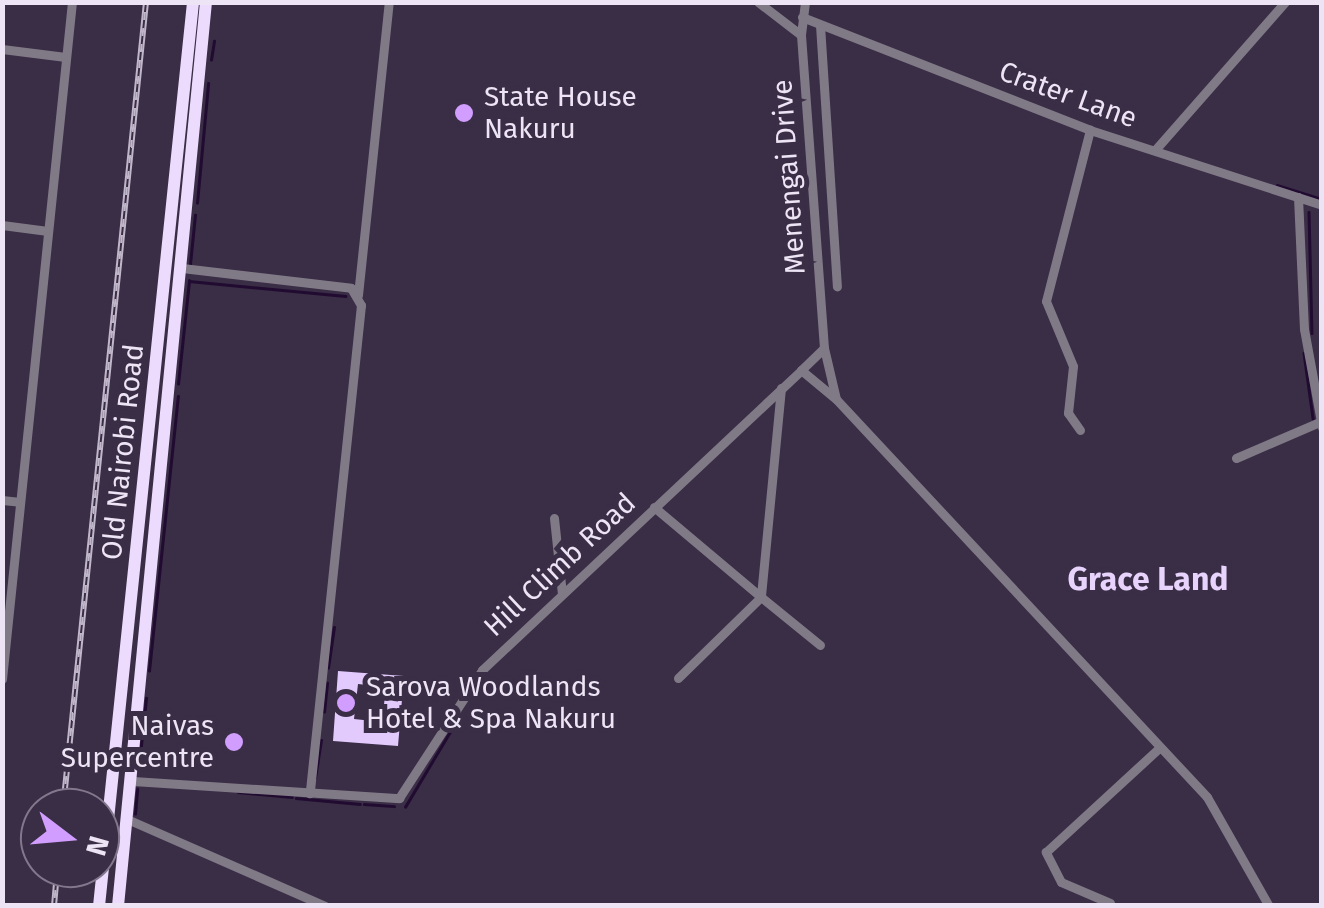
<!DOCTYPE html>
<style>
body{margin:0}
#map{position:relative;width:1324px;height:908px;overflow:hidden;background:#3a2d46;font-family:"Fira Sans",sans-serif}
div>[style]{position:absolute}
.stream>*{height:2.5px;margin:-1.25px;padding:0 1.25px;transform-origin:1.25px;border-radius:1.25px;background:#210b31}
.building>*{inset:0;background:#e3cafc}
.minor>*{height:9px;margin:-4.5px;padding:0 4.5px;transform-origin:4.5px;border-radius:4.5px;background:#807a87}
.highway>*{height:12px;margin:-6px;padding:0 6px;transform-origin:6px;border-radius:6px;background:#ecdbfc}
.rail>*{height:6px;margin-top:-3px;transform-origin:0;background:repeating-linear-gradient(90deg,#3a2d46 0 8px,#c1b7ca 0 16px);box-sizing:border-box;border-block:2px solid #c1b7ca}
.dots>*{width:28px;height:28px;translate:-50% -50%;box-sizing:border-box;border:5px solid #3a2d46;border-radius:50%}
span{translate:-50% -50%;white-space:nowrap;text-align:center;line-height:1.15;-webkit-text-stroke:10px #3a2d46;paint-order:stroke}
.street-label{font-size:28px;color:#ede5f5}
.poi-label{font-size:28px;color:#ede5f5}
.left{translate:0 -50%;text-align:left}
.right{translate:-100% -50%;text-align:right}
.quarter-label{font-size:32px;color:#e8d3fc;font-weight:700}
.frame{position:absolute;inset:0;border:5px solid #ede5f5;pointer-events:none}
.north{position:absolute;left:20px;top:788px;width:100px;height:100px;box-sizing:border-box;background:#3a2d46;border:2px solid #82778c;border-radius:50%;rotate:106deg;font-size:28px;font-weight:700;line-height:40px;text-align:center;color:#ede5f5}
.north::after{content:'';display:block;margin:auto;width:35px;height:45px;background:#d19dfe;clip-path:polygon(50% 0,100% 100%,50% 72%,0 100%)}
</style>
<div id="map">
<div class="stream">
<div style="left:211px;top:60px;width:19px;rotate:-81deg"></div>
<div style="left:1277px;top:185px;width:47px;rotate:17.3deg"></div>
<div style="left:197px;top:203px;width:120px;rotate:-84.7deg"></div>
<div style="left:1309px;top:212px;width:121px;rotate:88.6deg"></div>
<div style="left:190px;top:264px;width:49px;rotate:-84.2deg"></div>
<div style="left:1304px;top:353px;width:66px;rotate:82.1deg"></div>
<div style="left:178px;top:384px;width:104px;rotate:-83.9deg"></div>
<div style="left:189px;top:281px;width:157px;rotate:5.5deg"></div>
<div style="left:328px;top:668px;width:41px;rotate:-81.7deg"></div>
<div style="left:149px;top:671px;width:276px;rotate:-84deg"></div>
<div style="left:324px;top:712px;width:29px;rotate:-84deg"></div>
<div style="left:139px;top:764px;width:66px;rotate:-83.9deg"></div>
<div style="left:315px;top:778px;width:38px;rotate:-81deg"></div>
<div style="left:238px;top:792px;width:54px;rotate:5.3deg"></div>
<div style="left:296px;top:798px;width:64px;rotate:5.4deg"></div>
<div style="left:364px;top:804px;width:30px;rotate:4deg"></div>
<div style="left:405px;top:807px;width:90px;rotate:-59.1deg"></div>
<div style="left:135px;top:814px;width:25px;rotate:-85deg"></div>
</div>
<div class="building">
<div style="clip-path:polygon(evenodd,338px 671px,404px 676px,398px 746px,333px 741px,338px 671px,358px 684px,386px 687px,382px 722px,354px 719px,358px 684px)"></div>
</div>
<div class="minor">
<div style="left:758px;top:2px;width:54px;rotate:37.5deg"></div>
<div style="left:805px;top:2px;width:33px;rotate:97deg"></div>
<div style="left:801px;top:35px;width:314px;rotate:85.8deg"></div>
<div style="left:824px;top:348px;width:52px;rotate:76.8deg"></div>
<div style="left:836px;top:399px;width:544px;rotate:47.01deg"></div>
<div style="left:1207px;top:797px;width:125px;rotate:60.4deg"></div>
<div style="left:802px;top:17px;width:309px;rotate:21.4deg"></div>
<div style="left:1090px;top:130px;width:244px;rotate:17.9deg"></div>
<div style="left:820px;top:25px;width:262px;rotate:86.3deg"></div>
<div style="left:2px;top:49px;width:64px;rotate:7.1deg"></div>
<div style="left:1155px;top:150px;width:197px;rotate:-48.7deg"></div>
<div style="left:1298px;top:197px;width:132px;rotate:87.4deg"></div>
<div style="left:1304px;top:329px;width:100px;rotate:79.6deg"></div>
<div style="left:2px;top:225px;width:46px;rotate:7.4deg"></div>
<div style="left:182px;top:268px;width:170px;rotate:6.7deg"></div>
<div style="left:351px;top:288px;width:20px;rotate:60deg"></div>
<div style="left:361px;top:305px;width:491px;rotate:96deg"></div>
<div style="left:358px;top:295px;width:295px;rotate:-84deg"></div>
<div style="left:824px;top:348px;width:32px;rotate:136deg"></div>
<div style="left:801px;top:370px;width:45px;rotate:39.6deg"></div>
<div style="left:781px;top:388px;width:210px;rotate:95.5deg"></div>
<div style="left:761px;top:597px;width:76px;rotate:39.1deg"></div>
<div style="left:1080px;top:430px;width:21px;rotate:-125deg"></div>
<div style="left:1068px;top:413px;width:47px;rotate:-83.9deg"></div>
<div style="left:1073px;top:366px;width:70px;rotate:-112.6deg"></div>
<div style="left:1046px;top:301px;width:177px;rotate:-75.6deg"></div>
<div style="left:1236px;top:458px;width:90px;rotate:-23.4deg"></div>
<div style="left:2px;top:500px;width:18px;rotate:6deg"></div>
<div style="left:654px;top:507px;width:140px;rotate:40.1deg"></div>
<div style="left:761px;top:597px;width:116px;rotate:135.7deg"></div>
<div style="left:554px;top:518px;width:76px;rotate:84deg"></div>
<div style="left:2px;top:679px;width:681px;rotate:-84.1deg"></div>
<div style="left:133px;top:781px;width:267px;rotate:3.7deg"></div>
<div style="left:399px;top:798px;width:153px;rotate:-57deg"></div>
<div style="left:482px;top:670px;width:438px;rotate:-43.2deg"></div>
<div style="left:127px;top:819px;width:216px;rotate:23.7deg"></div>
<div style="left:1110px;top:903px;width:53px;rotate:-156.8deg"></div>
<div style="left:1061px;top:882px;width:34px;rotate:-117deg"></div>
<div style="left:1046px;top:852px;width:154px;rotate:-42.6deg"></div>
</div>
<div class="highway">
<div style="left:99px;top:906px;width:909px;rotate:-84.06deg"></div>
<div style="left:118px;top:906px;width:908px;rotate:-84.44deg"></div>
</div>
<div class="rail">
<div style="left:63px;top:808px;width:810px;rotate:-84.12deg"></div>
<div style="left:54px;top:906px;width:38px;rotate:-85deg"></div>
</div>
<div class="dots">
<div style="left:464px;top:113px;background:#d19dfe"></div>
<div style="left:346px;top:703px;background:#d19dfe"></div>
<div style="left:234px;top:742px;background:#d19dfe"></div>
</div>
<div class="street-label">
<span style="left:1068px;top:95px;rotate:20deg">Crater Lane</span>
<span style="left:789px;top:177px;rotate:-94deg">Menengai Drive</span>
<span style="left:123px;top:452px;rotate:-84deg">Old Nairobi Road</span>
<span style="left:560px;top:565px;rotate:-43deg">Hill Climb Road</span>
</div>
<div class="poi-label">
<span class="left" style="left:484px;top:113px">State House<br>Nakuru</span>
<span class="left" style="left:366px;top:703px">Sarova Woodlands<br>Hotel &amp; Spa Nakuru</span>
<span class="right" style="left:214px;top:742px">Naivas<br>Supercentre</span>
</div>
<div class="quarter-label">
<span style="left:1148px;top:579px">Grace Land</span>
</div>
<div class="frame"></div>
<div class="north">N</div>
</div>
